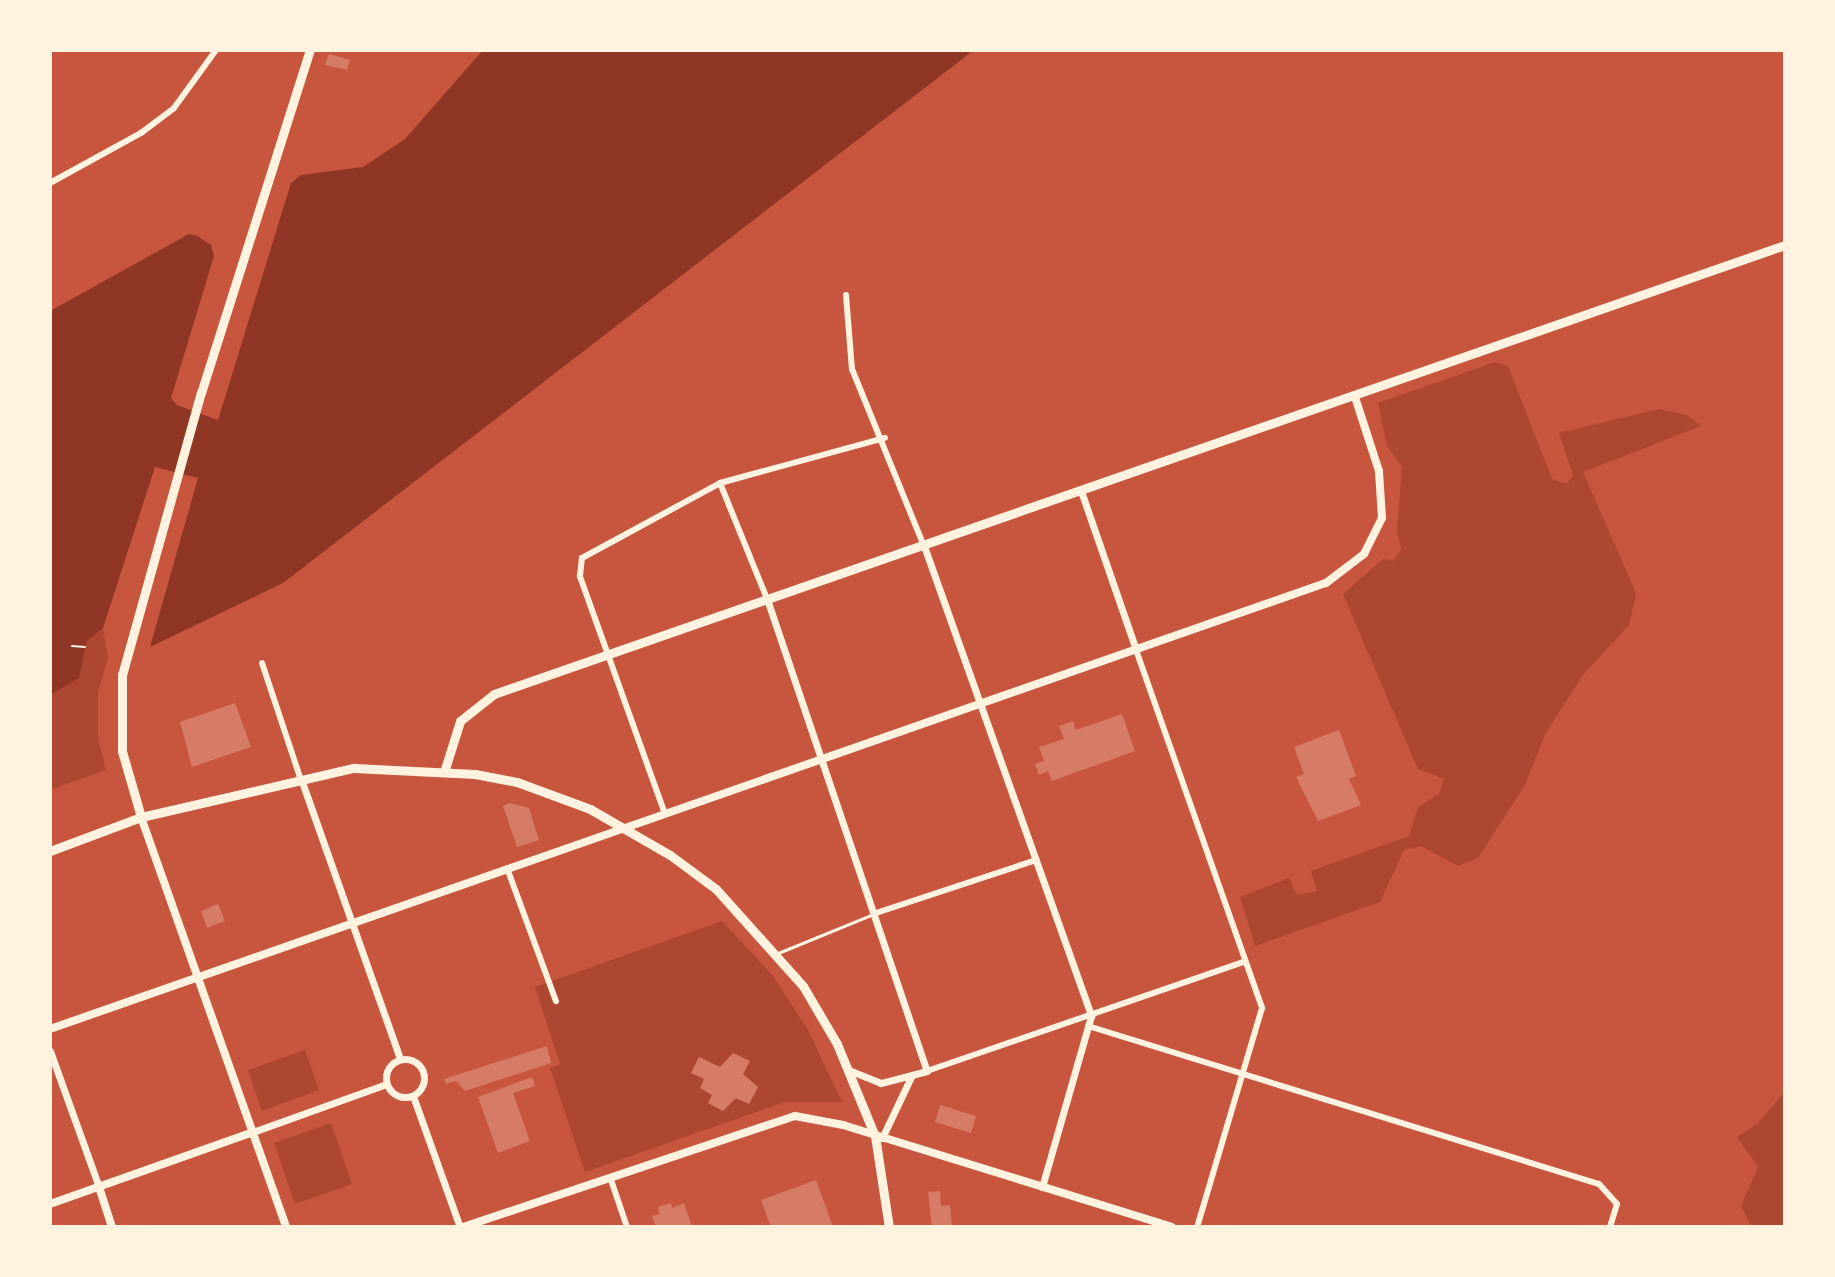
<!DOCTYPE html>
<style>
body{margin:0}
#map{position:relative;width:1835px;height:1277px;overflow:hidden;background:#c8553d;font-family:Raleway,sans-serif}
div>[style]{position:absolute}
.green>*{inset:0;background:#ae4732}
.water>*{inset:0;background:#8f3625}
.building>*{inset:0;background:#d67c66}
.path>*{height:2px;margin:-1px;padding:0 1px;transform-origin:1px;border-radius:1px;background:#fff3e0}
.service>*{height:3px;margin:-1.5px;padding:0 1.5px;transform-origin:1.5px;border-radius:1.5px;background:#fff3e0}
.minor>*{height:6px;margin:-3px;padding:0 3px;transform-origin:3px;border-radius:3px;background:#fff3e0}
.tertiary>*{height:7px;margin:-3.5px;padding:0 3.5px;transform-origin:3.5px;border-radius:3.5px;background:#fff3e0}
.tertiary>.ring{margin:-3.5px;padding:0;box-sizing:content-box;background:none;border:7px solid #fff3e0;border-radius:50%}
.secondary>*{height:8px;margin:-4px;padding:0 4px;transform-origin:4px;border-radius:4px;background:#fff3e0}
.primary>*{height:9px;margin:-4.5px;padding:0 4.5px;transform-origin:4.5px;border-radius:4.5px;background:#fff3e0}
span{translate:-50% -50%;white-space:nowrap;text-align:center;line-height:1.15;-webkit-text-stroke:6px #fff3e0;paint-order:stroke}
.frame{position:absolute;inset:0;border:52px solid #fff3e0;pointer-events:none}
</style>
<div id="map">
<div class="green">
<div style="clip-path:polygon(1495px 362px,1508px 366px,1552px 479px,1567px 484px,1573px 475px,1559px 433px,1659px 409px,1687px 415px,1701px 426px,1583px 472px,1636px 593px,1629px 625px,1583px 675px,1545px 734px,1525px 785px,1478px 858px,1458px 866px,1421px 846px,1404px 850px,1380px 902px,1255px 946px,1240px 897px,1289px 878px,1297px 895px,1317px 891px,1311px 871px,1409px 836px,1418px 807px,1439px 794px,1444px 779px,1418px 769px,1343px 594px,1383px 559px,1393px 561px,1401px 549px,1397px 531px,1402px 467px,1387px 446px,1378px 403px)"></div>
<div style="clip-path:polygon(103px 628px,108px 657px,98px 693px,98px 738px,106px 770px,50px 790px,50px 695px,79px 678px,87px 641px)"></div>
<div style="clip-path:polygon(722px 921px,773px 976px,808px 1030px,842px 1102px,785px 1102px,585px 1172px,550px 1068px,560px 1064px,535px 987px)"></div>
<div style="clip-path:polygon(305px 1050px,319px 1090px,262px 1111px,248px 1070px)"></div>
<div style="clip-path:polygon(1785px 1091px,1785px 1227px,1752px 1227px,1741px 1206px,1758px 1167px,1737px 1137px,1758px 1123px)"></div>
<div style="clip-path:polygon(331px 1123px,352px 1184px,295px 1204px,274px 1143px)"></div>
</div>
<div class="water">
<div style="clip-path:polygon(483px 50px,974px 50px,283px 583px,150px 647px,198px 478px,155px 467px,103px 628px,87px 641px,79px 678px,50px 695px,50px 311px,189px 234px,197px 236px,211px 245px,214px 256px,171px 398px,177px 405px,218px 420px,291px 183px,301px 175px,363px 167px,405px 139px)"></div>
</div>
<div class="building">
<div style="clip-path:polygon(329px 54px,350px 60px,347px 70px,325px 65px)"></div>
<div style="clip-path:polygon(235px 703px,251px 747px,192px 767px,180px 722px)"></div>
<div style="clip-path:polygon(1122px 714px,1135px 751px,1052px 781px,1048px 771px,1039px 775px,1035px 764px,1044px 761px,1039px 747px,1064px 739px,1059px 726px,1073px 721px,1076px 730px)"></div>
<div style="clip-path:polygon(1339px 730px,1356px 776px,1349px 779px,1361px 805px,1318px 821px,1296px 777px,1304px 774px,1294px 747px)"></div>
<div style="clip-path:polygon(510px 803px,529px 808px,539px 840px,517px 847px,503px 806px)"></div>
<div style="clip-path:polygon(218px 904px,225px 921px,207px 928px,201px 911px)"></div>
<div style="clip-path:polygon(547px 1046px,551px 1063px,465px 1091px,456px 1081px,446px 1084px,444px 1079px)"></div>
<div style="clip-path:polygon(733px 1053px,750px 1061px,743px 1074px,758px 1087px,749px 1104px,736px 1098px,723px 1111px,708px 1103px,712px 1095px,700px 1088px,704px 1079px,691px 1073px,699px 1057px,720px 1067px)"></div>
<div style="clip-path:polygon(532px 1077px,535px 1086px,513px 1093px,530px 1141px,498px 1153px,478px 1097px)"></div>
<div style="clip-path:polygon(940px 1105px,976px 1116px,971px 1133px,935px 1122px)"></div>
<div style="clip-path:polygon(816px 1180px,833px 1227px,771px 1227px,761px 1200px)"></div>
<div style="clip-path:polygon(940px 1191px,941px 1206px,950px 1205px,952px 1227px,932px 1227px,928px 1192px)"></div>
<div style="clip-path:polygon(671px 1203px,672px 1208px,684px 1203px,692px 1227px,656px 1227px,652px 1216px,660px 1214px,658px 1207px)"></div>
</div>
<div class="path">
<div style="left:72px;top:646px;width:13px;rotate:4deg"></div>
</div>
<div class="service">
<div style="left:778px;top:953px;width:100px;rotate:-22.2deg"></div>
</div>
<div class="minor">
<div style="left:50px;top:183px;width:104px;rotate:-28.8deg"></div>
<div style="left:141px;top:133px;width:41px;rotate:-37.1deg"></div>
<div style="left:174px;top:108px;width:72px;rotate:-54.1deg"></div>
<div style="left:846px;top:295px;width:74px;rotate:85.4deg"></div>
<div style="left:852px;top:369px;width:191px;rotate:67.9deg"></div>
<div style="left:720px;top:483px;width:125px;rotate:67.9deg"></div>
<div style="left:1135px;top:647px;width:383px;rotate:70.6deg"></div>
<div style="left:1262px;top:1008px;width:228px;rotate:106.5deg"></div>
<div style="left:262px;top:663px;width:120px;rotate:71.6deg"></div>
<div style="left:665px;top:814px;width:253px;rotate:-109.7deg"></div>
<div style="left:580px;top:576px;width:18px;rotate:-84deg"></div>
<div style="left:582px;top:558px;width:157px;rotate:-28.5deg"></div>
<div style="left:720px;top:483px;width:171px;rotate:-15.3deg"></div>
<div style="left:507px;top:868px;width:142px;rotate:69.8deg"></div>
<div style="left:876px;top:913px;width:169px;rotate:-18.3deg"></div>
<div style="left:1088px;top:1026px;width:535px;rotate:17.18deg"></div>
<div style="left:1599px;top:1184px;width:27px;rotate:48deg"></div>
<div style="left:1617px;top:1204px;width:24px;rotate:107deg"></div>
<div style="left:927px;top:1071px;width:335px;rotate:-19deg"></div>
<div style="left:610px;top:1177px;width:53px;rotate:71.2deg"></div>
</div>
<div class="tertiary">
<div style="left:1081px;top:491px;width:165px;rotate:70.9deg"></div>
<div style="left:924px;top:546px;width:499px;rotate:70.4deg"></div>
<div style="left:1091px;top:1016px;width:178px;rotate:106deg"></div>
<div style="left:767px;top:599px;width:498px;rotate:71.3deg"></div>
<div style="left:927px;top:1071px;width:48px;rotate:165.4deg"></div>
<div style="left:881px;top:1083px;width:35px;rotate:-158deg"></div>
<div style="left:301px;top:779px;width:297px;rotate:70.5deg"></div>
<div style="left:50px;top:1051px;width:145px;rotate:70.2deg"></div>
<div class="ring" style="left:386px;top:1059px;width:31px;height:31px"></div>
<div style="left:413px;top:1096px;width:139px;rotate:70.3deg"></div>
<div style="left:253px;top:1132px;width:141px;rotate:-19.8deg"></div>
<div style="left:882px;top:1138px;width:68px;rotate:-64.6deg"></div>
</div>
<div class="secondary">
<div style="left:141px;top:817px;width:435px;rotate:70.5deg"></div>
<div style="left:50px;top:1029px;width:1352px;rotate:-19.27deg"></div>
<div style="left:1326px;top:583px;width:48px;rotate:-37.3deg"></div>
<div style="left:1364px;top:554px;width:40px;rotate:-63.4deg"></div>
<div style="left:1382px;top:518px;width:47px;rotate:-93.7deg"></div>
<div style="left:1379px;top:471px;width:78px;rotate:-108deg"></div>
<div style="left:99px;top:1187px;width:42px;rotate:72deg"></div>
<div style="left:50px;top:1204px;width:215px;rotate:-19.5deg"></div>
<div style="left:463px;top:1227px;width:350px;rotate:-18.5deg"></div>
<div style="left:795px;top:1116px;width:49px;rotate:10.6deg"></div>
<div style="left:843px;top:1125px;width:344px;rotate:17.2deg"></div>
</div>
<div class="primary">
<div style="left:445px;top:769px;width:50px;rotate:-72.6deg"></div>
<div style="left:460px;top:721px;width:43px;rotate:-38.5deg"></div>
<div style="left:494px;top:694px;width:1367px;rotate:-19.18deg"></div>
<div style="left:141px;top:817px;width:69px;rotate:-106.1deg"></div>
<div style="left:122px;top:751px;width:76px;rotate:-90deg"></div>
<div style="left:122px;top:675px;width:293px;rotate:-74.4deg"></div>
<div style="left:201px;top:393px;width:360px;rotate:-72.4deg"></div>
<div style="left:50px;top:851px;width:97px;rotate:-20.5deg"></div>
<div style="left:141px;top:817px;width:219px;rotate:-13deg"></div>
<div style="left:354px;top:768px;width:121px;rotate:2.8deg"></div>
<div style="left:475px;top:774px;width:43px;rotate:10.8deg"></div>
<div style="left:517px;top:782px;width:78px;rotate:20.3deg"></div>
<div style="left:590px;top:809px;width:92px;rotate:29.9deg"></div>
<div style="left:670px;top:855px;width:57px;rotate:36.5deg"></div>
<div style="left:716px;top:889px;width:130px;rotate:48.1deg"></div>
<div style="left:803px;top:986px;width:67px;rotate:59.6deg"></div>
<div style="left:837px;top:1044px;width:100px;rotate:67.6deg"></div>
<div style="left:875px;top:1136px;width:92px;rotate:81.3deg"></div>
</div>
<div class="frame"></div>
</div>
